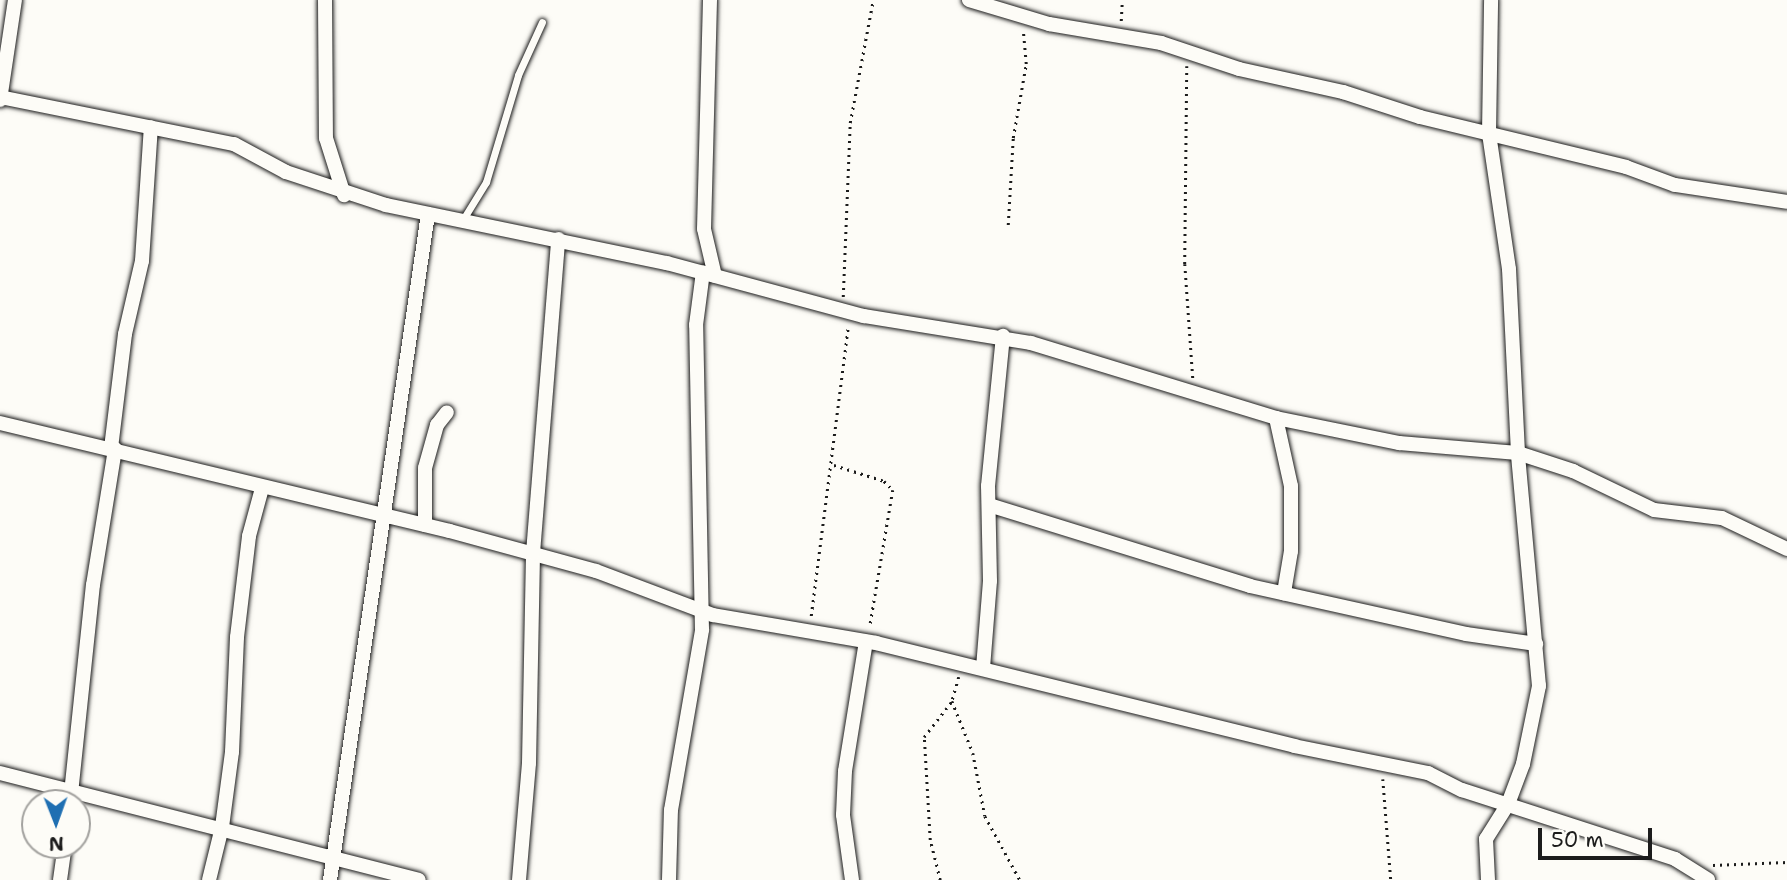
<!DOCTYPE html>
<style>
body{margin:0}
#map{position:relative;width:1787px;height:880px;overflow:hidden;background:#fdfcf7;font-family:"Shantell Sans",sans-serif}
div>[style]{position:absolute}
.path>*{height:2.5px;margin-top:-1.25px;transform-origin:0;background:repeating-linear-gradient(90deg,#1c1c1c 0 2px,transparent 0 7px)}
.roads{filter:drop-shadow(0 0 2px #1c1c1c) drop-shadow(0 0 2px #1c1c1c)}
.service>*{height:7px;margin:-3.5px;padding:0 3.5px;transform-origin:3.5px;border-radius:3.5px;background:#fdfcf7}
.minor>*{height:14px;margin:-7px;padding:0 7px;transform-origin:7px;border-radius:7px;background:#fdfcf7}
span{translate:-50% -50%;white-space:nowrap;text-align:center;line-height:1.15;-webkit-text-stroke:7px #fdfcf7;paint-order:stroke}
.north{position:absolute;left:21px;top:789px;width:70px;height:70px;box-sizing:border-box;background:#fdfcf7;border:2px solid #a3a29f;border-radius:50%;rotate:179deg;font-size:19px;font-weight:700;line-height:28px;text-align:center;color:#1c1c1c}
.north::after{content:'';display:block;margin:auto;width:24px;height:32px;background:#1f6fb2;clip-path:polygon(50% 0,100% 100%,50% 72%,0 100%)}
.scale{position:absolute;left:1538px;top:828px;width:114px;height:32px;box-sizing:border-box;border:4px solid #1c1c1c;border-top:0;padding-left:9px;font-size:21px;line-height:24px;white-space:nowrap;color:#1c1c1c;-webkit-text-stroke:5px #fdfcf7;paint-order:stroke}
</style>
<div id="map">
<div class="path">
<div style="left:1121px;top:21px;width:21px;rotate:-87deg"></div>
<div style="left:1187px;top:66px;width:198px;rotate:90.6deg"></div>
<div style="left:1185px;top:264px;width:114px;rotate:86deg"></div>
<div style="left:1008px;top:225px;width:87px;rotate:-86.7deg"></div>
<div style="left:1013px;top:138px;width:75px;rotate:-80deg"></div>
<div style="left:1026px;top:64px;width:33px;rotate:-95deg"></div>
<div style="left:843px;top:297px;width:174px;rotate:-87.7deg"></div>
<div style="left:850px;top:123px;width:125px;rotate:-79.4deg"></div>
<div style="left:834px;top:465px;width:52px;rotate:17.7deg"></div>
<div style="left:884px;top:481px;width:13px;rotate:45deg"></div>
<div style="left:893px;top:490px;width:138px;rotate:99.6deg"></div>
<div style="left:811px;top:616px;width:290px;rotate:-82.7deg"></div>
<div style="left:959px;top:677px;width:25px;rotate:106deg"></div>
<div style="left:952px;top:701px;width:56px;rotate:68deg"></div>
<div style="left:973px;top:753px;width:64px;rotate:79.2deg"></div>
<div style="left:985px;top:816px;width:73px;rotate:61.3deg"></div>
<div style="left:1383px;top:779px;width:101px;rotate:85.5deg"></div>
<div style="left:1713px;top:865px;width:74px;rotate:-2.3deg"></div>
<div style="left:940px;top:880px;width:41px;rotate:-104deg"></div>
<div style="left:930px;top:840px;width:103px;rotate:-93.3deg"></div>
<div style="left:924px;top:737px;width:46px;rotate:-52.1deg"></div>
</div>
<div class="roads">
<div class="service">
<div style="left:462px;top:221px;width:46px;rotate:-58.4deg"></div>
<div style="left:486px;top:182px;width:112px;rotate:-73.3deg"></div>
<div style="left:518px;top:75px;width:58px;rotate:-65.6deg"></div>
</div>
<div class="minor">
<div style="left:325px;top:0;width:138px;rotate:89.6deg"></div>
<div style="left:326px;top:138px;width:60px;rotate:72.5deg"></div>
<div style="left:710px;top:0;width:229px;rotate:91.5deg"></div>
<div style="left:704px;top:229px;width:48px;rotate:76.8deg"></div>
<div style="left:969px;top:0;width:84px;rotate:16.7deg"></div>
<div style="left:1049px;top:24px;width:114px;rotate:9.6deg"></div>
<div style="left:1161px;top:43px;width:82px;rotate:18.4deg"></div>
<div style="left:1239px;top:69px;width:107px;rotate:12.5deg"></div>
<div style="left:1343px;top:92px;width:81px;rotate:18deg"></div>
<div style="left:1420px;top:117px;width:212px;rotate:13.6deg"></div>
<div style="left:1626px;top:167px;width:52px;rotate:20.2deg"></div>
<div style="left:1675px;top:185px;width:113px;rotate:8.6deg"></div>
<div style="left:0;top:97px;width:239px;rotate:11.4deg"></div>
<div style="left:234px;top:144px;width:59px;rotate:28.3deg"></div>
<div style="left:286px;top:172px;width:105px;rotate:18.3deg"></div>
<div style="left:386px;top:205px;width:287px;rotate:11.7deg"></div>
<div style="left:667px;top:263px;width:204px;rotate:15.1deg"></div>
<div style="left:864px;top:316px;width:169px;rotate:9.2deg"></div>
<div style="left:1031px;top:343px;width:256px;rotate:17deg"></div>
<div style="left:1276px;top:418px;width:126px;rotate:11.5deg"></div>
<div style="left:1399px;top:443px;width:119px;rotate:4.8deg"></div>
<div style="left:1518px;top:453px;width:58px;rotate:18.1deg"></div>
<div style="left:1573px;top:471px;width:90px;rotate:25.7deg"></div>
<div style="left:1654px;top:510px;width:68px;rotate:6.7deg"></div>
<div style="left:1722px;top:518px;width:72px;rotate:25.5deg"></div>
<div style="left:0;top:100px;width:101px;rotate:-81.5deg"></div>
<div style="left:1276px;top:418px;width:70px;rotate:77.6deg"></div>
<div style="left:1291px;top:486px;width:65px;rotate:90deg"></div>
<div style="left:1291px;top:551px;width:43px;rotate:99.5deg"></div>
<div style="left:0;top:423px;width:463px;rotate:13.5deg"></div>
<div style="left:450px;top:531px;width:151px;rotate:15.3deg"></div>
<div style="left:596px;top:571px;width:125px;rotate:20.6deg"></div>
<div style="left:713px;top:615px;width:165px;rotate:9.7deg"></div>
<div style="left:876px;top:643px;width:431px;rotate:13.8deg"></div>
<div style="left:1294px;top:746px;width:137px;rotate:11.4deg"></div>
<div style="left:1428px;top:773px;width:38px;rotate:27deg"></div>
<div style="left:1462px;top:790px;width:224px;rotate:17.9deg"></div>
<div style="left:1675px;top:859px;width:39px;rotate:32deg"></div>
<div style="left:111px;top:448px;width:115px;rotate:-83deg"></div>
<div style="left:125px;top:334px;width:75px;rotate:-76.9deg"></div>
<div style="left:142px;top:261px;width:134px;rotate:-86.2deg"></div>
<div style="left:989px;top:505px;width:273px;rotate:17.2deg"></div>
<div style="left:1250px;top:586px;width:221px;rotate:12.5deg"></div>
<div style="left:1466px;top:634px;width:71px;rotate:8.1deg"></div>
<div style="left:425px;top:525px;width:57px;rotate:-90deg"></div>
<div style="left:425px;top:468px;width:45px;rotate:-74.4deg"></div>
<div style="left:437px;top:425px;width:16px;rotate:-52deg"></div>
<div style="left:983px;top:668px;width:87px;rotate:-85.4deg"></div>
<div style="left:990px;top:581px;width:95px;rotate:-91.2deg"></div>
<div style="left:988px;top:486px;width:151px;rotate:-84.3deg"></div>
<div style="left:0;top:773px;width:432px;rotate:14.3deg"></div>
<div style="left:70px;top:803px;width:219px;rotate:-84deg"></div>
<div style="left:93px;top:585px;width:138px;rotate:-80.8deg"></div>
<div style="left:60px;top:880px;width:35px;rotate:-82deg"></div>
<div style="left:209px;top:880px;width:55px;rotate:-76.2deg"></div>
<div style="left:222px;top:827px;width:76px;rotate:-82.4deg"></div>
<div style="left:232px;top:752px;width:115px;rotate:-87.5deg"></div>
<div style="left:237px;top:637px;width:102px;rotate:-83.2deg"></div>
<div style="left:249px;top:536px;width:50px;rotate:-74.8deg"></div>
<div style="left:330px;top:880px;width:673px;rotate:-81.63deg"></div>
<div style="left:519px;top:880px;width:117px;rotate:-85.1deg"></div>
<div style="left:529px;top:763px;width:210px;rotate:-88.9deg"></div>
<div style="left:533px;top:553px;width:315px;rotate:-85.4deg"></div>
<div style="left:669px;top:880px;width:70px;rotate:-88.4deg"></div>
<div style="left:671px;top:810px;width:183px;rotate:-80.2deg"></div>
<div style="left:702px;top:630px;width:305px;rotate:-91.1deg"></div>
<div style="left:696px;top:325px;width:53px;rotate:-82.5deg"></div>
<div style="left:852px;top:880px;width:66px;rotate:-97.9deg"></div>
<div style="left:843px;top:815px;width:44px;rotate:-87.4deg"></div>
<div style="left:845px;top:771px;width:131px;rotate:-80.8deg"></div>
<div style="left:1488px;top:880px;width:41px;rotate:-92.8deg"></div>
<div style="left:1486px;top:839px;width:41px;rotate:-57.8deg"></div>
<div style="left:1508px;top:804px;width:43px;rotate:-69.4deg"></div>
<div style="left:1523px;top:764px;width:80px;rotate:-78.4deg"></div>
<div style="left:1539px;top:686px;width:234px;rotate:-95.2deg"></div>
<div style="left:1518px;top:453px;width:184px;rotate:-92.8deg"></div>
<div style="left:1509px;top:269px;width:137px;rotate:-98.4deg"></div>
<div style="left:1489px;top:133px;width:133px;rotate:-89.1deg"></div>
</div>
</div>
<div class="north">N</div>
<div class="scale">50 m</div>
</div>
